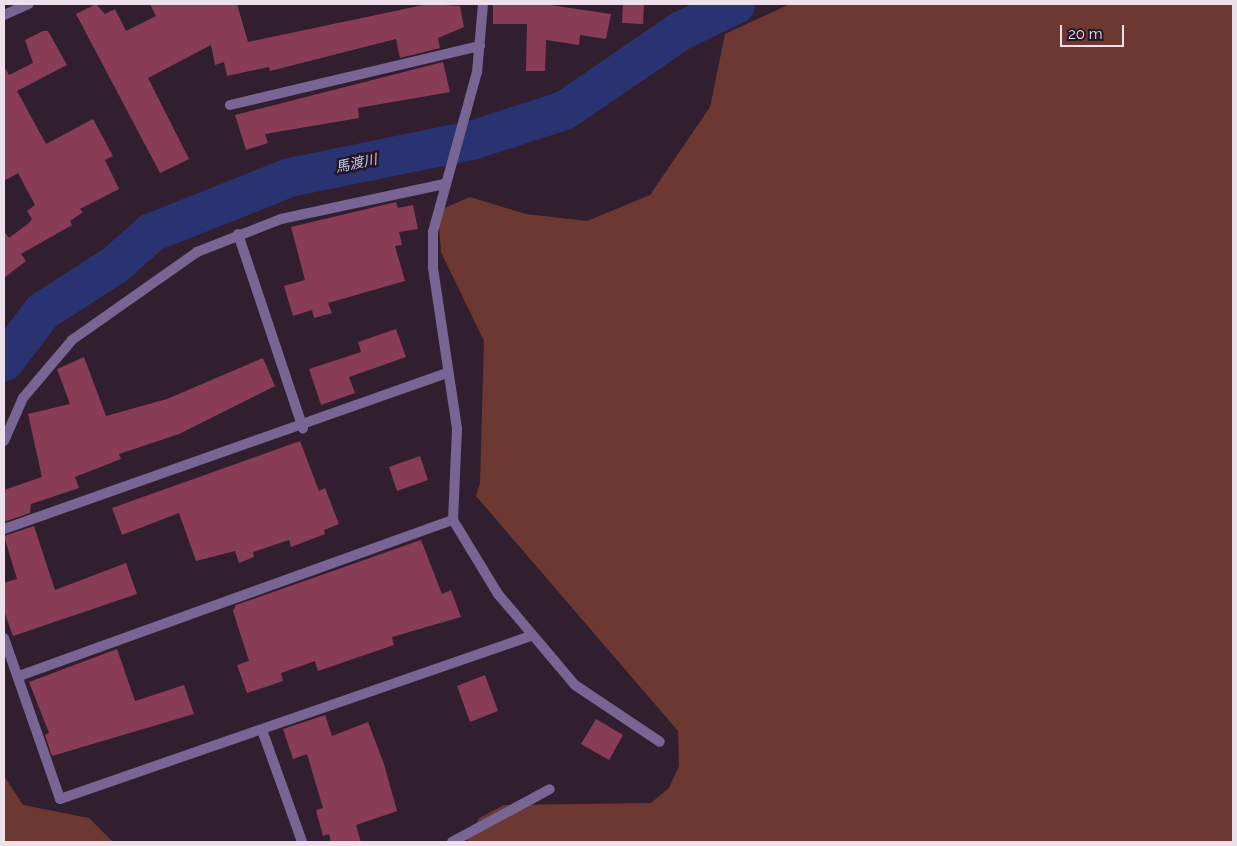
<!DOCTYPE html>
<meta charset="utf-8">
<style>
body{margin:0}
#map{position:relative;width:1237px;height:846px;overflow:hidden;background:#311f2f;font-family:Raleway,"Noto Sans JP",sans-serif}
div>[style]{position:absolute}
.green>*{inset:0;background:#6d3831}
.river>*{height:39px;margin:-19.5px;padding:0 19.5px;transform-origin:19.5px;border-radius:19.5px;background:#2a3372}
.building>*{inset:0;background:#883c56}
.street>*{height:10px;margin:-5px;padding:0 5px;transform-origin:5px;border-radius:5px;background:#786594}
span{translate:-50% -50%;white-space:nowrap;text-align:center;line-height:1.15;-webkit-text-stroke:5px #271625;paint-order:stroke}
.water-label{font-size:14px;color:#c1ccf2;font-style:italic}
.frame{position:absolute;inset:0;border:5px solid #ede0ea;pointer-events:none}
.scale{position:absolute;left:1060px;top:25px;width:64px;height:22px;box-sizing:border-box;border:2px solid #ede0ea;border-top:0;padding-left:6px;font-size:15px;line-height:18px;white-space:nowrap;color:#ede0ea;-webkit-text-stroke:4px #271625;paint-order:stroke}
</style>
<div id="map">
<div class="green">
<div style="clip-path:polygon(790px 4px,1233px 4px,1233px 842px,467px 842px,479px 818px,504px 805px,651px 803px,669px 788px,679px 766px,678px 731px,476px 496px,480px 483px,484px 341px,441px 252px,438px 211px,470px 197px,526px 214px,587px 221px,650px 195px,710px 107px,725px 34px)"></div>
<div style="clip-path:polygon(4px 776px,23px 805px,89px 818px,113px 842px,4px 842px)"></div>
</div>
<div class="river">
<div style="left:4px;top:361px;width:63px;rotate:-52.8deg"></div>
<div style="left:42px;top:311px;width:87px;rotate:-32.8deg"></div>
<div style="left:115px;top:264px;width:48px;rotate:-41.6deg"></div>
<div style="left:151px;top:232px;width:149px;rotate:-21.7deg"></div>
<div style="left:289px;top:177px;width:186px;rotate:-11.5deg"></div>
<div style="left:471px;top:140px;width:98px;rotate:-17.9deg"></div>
<div style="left:564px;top:110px;width:142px;rotate:-34.4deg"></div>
<div style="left:681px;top:30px;width:60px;rotate:-25.7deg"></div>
</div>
<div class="building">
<div style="clip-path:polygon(96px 4px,105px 14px,115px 9px,126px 31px,156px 16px,150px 4px,237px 4px,248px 42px,428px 4px,460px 6px,464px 27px,438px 38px,440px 48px,400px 58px,396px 39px,270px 71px,269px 67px,227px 76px,224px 62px,215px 65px,211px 45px,148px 78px,189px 159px,160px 173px,76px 14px)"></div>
<div style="clip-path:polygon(493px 4px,543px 4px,611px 14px,606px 39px,580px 35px,579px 45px,546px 40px,545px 71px,526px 71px,527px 24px,493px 24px)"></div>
<div style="clip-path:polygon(623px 4px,644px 4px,643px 24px,622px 23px)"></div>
<div style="clip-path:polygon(43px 31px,48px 31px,67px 65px,17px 91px,46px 144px,93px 119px,113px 156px,105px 160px,119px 189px,80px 209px,83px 212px,70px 221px,72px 225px,21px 254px,26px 261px,4px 278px,4px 231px,9px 238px,29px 223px,32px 219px,27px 211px,35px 205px,18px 173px,4px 181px,4px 66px,9px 75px,33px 63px,25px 40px)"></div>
<div style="clip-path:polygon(443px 62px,450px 92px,358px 108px,359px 118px,265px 134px,268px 143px,246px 150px,235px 115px)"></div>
<div style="clip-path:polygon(396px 202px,398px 208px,413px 205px,418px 229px,399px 232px,402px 245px,395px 246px,405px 281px,328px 303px,332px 313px,314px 318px,312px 310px,293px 316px,284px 286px,305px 280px,291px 227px)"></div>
<div style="clip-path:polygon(396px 329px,406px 357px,349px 377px,355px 393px,321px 405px,309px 369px,361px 352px,358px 342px)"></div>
<div style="clip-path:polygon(84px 357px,106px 416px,167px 399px,263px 358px,275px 386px,179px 434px,119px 454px,121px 459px,75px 477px,79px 488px,31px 504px,30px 513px,4px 522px,4px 490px,42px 477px,28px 414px,70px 404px,57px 369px)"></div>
<div style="clip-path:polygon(300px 441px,319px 491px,325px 488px,339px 524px,324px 530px,325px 534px,291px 547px,289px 540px,253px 552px,254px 557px,239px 563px,235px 551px,196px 561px,179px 513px,122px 535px,112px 508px)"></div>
<div style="clip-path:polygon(420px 456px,428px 480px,397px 491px,389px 467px)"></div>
<div style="clip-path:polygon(34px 526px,55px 590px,126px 563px,137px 594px,13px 636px,4px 611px,4px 583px,17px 579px,4px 536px)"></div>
<div style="clip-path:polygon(421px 540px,442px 594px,451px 590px,461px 617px,392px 637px,394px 645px,318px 671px,315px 661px,281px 673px,283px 681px,247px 693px,237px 665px,249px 661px,233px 611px,236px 605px)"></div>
<div style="clip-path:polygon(117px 649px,135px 701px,184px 685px,194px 714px,52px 756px,45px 735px,49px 733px,29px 682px)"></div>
<div style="clip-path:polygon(485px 675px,498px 711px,470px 722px,457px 686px)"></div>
<div style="clip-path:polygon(325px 715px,332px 736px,368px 722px,384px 764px,397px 811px,356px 825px,361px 842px,331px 842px,329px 834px,323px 836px,316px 810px,323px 808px,307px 754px,293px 759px,283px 729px)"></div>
<div style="clip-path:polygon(596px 719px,623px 735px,609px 760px,581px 744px)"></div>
</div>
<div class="street">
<div style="left:483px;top:4px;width:68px;rotate:95deg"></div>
<div style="left:477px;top:72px;width:166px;rotate:105.4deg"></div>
<div style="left:433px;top:232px;width:36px;rotate:90deg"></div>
<div style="left:433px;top:268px;width:163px;rotate:81.5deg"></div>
<div style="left:457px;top:429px;width:91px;rotate:92.5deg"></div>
<div style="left:453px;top:520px;width:87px;rotate:58.7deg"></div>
<div style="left:498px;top:594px;width:119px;rotate:49.8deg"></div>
<div style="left:575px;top:685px;width:102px;rotate:33.8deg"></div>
<div style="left:4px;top:15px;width:27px;rotate:-24deg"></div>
<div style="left:230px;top:105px;width:257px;rotate:-13.3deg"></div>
<div style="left:238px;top:234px;width:205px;rotate:71.5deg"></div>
<div style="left:4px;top:441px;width:47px;rotate:-66.2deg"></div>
<div style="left:23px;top:398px;width:76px;rotate:-49.8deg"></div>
<div style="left:72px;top:340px;width:153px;rotate:-35.1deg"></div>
<div style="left:197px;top:252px;width:90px;rotate:-21.4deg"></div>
<div style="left:281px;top:219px;width:167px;rotate:-12.1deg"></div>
<div style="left:4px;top:529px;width:471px;rotate:-19.4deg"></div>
<div style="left:4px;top:638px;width:170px;rotate:70.8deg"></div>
<div style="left:60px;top:799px;width:498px;rotate:-19.1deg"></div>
<div style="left:19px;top:676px;width:461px;rotate:-19.8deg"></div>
<div style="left:262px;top:730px;width:119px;rotate:70.3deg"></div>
<div style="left:452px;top:842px;width:111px;rotate:-28.4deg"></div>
</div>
<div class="water-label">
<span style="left:356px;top:163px;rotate:-12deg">馬渡川</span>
</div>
<div class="frame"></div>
<div class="scale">20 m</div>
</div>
